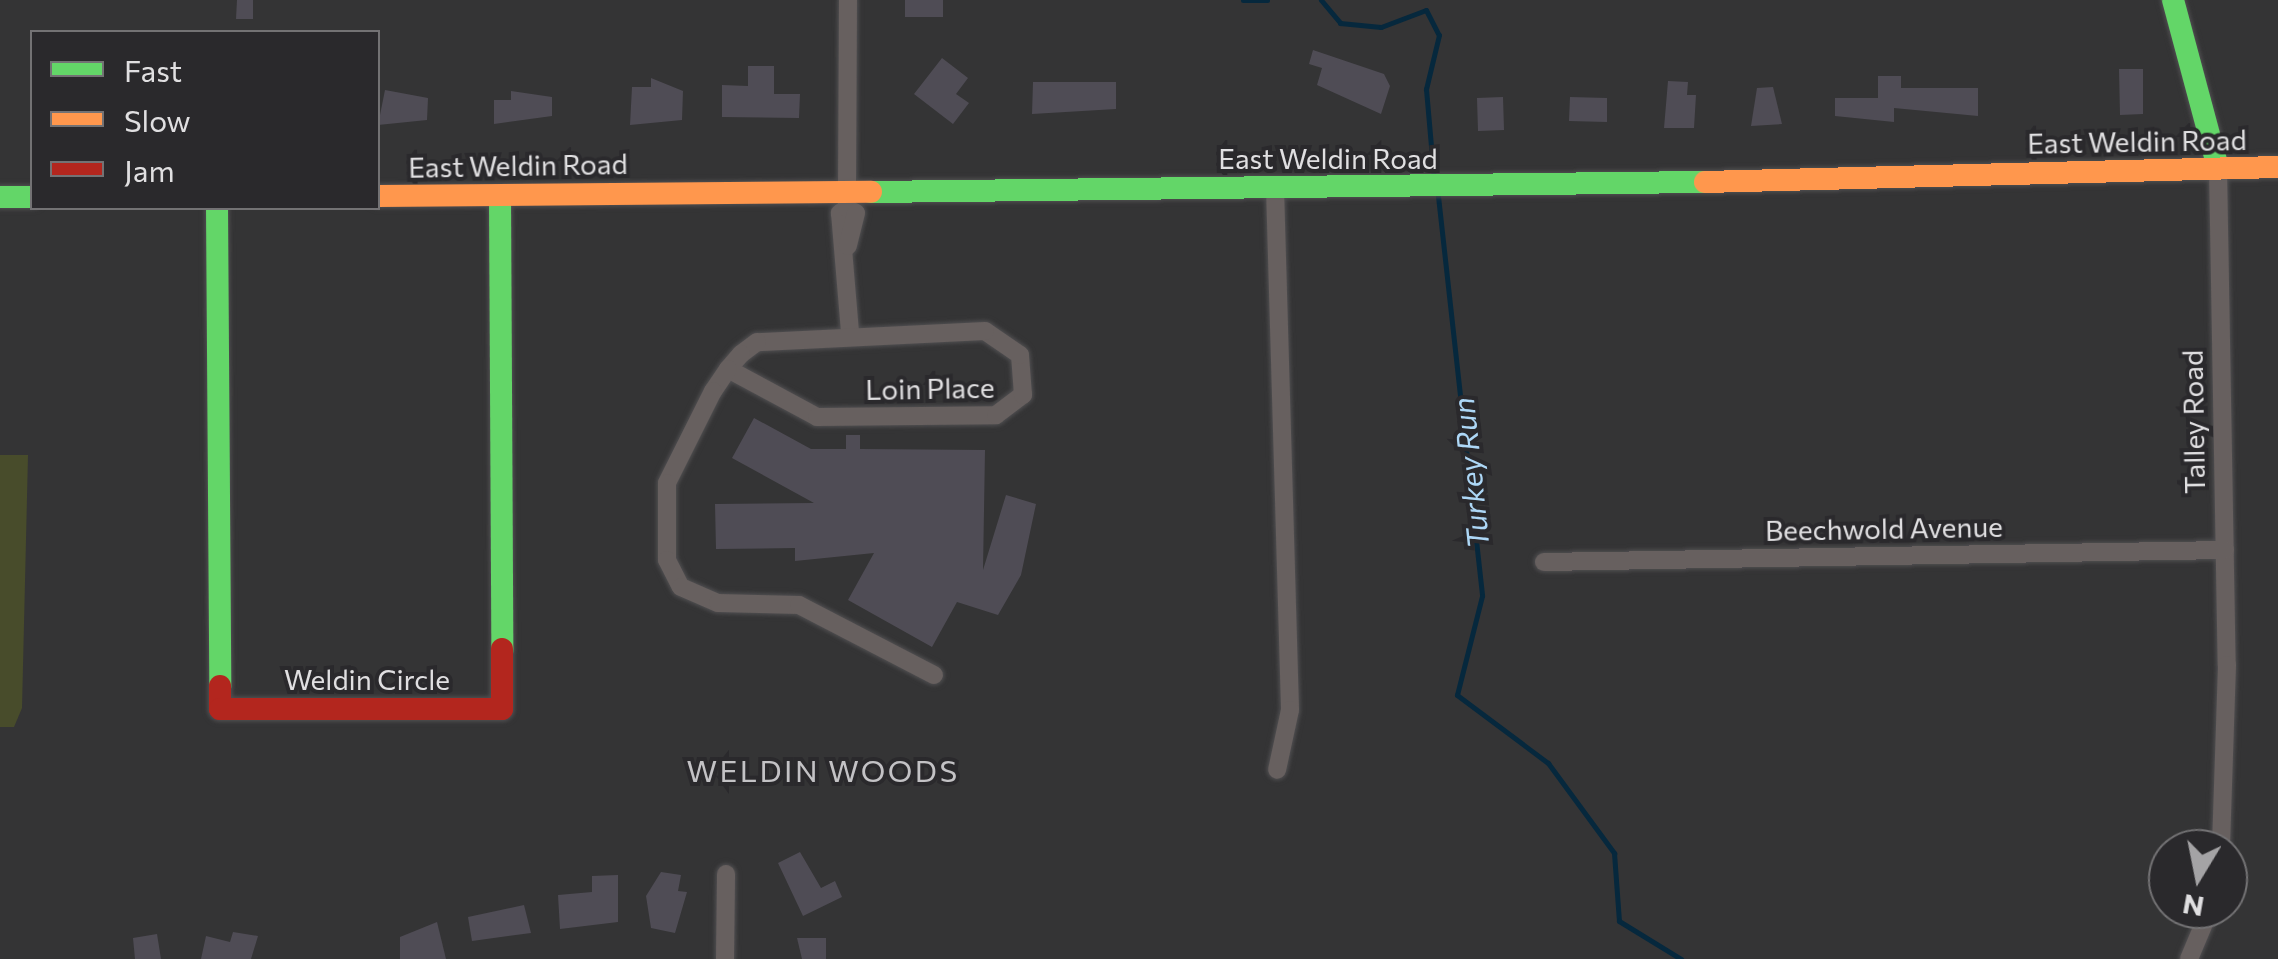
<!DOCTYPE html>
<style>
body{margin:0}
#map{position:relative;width:2278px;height:959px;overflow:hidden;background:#343435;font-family:Commissioner,sans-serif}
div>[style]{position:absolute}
.green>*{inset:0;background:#484c2b}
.stream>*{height:5px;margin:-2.5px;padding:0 2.5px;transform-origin:2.5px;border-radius:2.5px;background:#06283d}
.building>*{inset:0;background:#4f4c55}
.roads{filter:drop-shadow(0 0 2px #504f51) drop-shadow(0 0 2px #504f51)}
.street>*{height:18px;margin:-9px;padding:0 9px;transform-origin:9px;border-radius:9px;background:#67605f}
.fast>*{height:22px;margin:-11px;padding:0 11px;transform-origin:11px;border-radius:11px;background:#63d668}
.slow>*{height:22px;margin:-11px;padding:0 11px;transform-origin:11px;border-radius:11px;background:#ff974d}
.jam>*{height:22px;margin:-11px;padding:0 11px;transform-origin:11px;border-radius:11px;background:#b3261e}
span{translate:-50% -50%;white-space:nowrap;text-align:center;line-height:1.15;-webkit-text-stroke:8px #2a292c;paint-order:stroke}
.street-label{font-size:28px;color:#e0dfe1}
.water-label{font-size:30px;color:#add7f6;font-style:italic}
.neighbourhood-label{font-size:30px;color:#c3c2c5;letter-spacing:2.5px}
.legend{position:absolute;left:30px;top:30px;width:350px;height:180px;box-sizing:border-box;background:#2a292c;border:2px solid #737274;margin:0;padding:12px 18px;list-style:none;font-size:30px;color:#e0dfe1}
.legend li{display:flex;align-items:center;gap:20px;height:50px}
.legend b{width:50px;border:2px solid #737274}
.north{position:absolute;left:2148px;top:829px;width:100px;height:100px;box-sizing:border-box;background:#2a292c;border:2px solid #737274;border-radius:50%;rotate:190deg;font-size:28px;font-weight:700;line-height:40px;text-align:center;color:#e0dfe1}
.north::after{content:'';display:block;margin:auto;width:35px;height:45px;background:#a4a3a5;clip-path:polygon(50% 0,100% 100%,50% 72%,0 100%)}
</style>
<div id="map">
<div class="green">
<div style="clip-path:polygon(0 455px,28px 455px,22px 708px,14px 727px,0 727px)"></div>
</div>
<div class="stream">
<div style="left:1243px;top:0;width:24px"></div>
<div style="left:1321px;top:0;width:30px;rotate:50deg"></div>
<div style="left:1340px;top:23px;width:41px;rotate:5.6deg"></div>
<div style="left:1381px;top:27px;width:48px;rotate:-20.7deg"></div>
<div style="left:1426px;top:10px;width:28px;rotate:63deg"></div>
<div style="left:1439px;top:35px;width:56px;rotate:103.5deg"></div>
<div style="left:1426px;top:89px;width:92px;rotate:85deg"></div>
<div style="left:1438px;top:196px;width:402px;rotate:83.7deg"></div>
<div style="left:1482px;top:596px;width:102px;rotate:104.2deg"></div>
<div style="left:1457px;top:695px;width:114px;rotate:36.8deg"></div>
<div style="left:1548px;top:763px;width:112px;rotate:53.7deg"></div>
<div style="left:1614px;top:853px;width:68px;rotate:85.8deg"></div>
<div style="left:1619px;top:921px;width:73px;rotate:31.5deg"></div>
</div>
<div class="building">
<div style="clip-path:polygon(237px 0,253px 0,253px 19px,236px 19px)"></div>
<div style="clip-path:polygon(905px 0,943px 0,943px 17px,905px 17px)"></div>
<div style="clip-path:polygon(1313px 50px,1384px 74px,1390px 86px,1381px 114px,1317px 85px,1322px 68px,1309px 64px)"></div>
<div style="clip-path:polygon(942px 58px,968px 78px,956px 94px,969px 103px,953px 124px,914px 94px)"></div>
<div style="clip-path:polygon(748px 66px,774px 66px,774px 94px,800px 94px,799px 118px,722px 117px,722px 85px,748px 86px)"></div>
<div style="clip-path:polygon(2119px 69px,2143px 69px,2143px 114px,2120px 115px)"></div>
<div style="clip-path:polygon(1878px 76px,1901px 76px,1901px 88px,1978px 88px,1978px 116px,1894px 108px,1894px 122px,1835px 116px,1835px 98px,1878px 98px)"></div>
<div style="clip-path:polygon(651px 78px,683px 91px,682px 120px,630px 125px,632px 87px,651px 87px)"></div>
<div style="clip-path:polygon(1668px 81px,1688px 82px,1687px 95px,1696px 95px,1694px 128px,1664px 128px)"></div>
<div style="clip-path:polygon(1033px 82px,1116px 82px,1116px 109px,1032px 114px)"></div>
<div style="clip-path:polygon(1773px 87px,1782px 124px,1751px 126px,1757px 88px)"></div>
<div style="clip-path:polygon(385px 90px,428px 98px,427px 120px,378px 125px)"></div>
<div style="clip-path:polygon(511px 91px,552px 97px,552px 116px,494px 124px,494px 100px,511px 100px)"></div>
<div style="clip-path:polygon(1503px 97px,1504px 130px,1478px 131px,1477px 98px)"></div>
<div style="clip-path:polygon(1570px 97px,1607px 98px,1607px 122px,1569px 121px)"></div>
<div style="clip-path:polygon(754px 418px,811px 449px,846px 449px,846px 435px,860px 435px,860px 449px,985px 450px,983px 570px,1006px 495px,1036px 504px,1021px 575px,998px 615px,957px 602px,932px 647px,848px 600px,874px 553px,795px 561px,795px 548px,716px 549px,715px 504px,814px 503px,732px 458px)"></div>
<div style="clip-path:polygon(800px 852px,821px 888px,835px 881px,842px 897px,803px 916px,778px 863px)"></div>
<div style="clip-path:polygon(661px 872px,681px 875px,678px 891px,687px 892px,675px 933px,651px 928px,646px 896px)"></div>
<div style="clip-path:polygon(618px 875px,618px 922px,560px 929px,558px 895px,592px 892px,592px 876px)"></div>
<div style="clip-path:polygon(524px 905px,531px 933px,472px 941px,468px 917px)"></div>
<div style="clip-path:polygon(437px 922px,446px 959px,400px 959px,400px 937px)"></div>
<div style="clip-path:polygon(233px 932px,258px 936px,251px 959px,201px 959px,206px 936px,230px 942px)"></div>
<div style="clip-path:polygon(157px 934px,161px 959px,135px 959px,133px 938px)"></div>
<div style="clip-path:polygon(797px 938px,826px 938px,826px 959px,802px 959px)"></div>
</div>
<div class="roads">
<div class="street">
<div style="left:848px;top:0;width:208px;rotate:90.3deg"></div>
<div style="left:847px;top:208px;width:9px;rotate:144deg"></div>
<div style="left:840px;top:213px;width:119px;rotate:85.2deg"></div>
<div style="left:2218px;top:168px;width:497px;rotate:89deg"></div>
<div style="left:2227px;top:665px;width:184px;rotate:91.9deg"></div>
<div style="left:1275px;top:188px;width:522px;rotate:88.35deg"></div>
<div style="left:1290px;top:710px;width:61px;rotate:102.2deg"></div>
<div style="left:847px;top:208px;width:10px;rotate:29deg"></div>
<div style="left:856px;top:213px;width:34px;rotate:104deg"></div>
<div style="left:728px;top:369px;width:101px;rotate:28.3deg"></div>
<div style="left:817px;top:417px;width:179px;rotate:-0.6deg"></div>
<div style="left:996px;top:415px;width:34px;rotate:-37deg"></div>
<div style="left:1023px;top:395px;width:40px;rotate:-94.3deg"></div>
<div style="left:1020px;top:355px;width:42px;rotate:-145.6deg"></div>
<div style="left:985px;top:331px;width:228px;rotate:177.2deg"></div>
<div style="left:757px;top:342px;width:20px;rotate:143deg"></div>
<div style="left:741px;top:354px;width:20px;rotate:131deg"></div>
<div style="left:728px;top:369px;width:27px;rotate:124deg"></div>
<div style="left:713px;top:391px;width:103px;rotate:116.6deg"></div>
<div style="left:667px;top:483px;width:77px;rotate:90deg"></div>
<div style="left:667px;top:560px;width:30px;rotate:63deg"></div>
<div style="left:681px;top:587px;width:40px;rotate:23.4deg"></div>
<div style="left:718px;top:603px;width:81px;rotate:1.4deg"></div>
<div style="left:799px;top:605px;width:152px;rotate:27.4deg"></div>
<div style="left:1544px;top:562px;width:681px;rotate:-1.01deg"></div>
<div style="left:725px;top:959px;width:85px;rotate:-89.3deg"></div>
<div style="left:2189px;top:959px;width:54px;rotate:-67.2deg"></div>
</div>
<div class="fast">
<div style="left:2173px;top:0;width:174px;rotate:75deg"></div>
<div style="left:871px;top:192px;width:834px;rotate:-0.69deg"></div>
<div style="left:500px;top:196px;width:453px;rotate:89.7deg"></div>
<div style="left:0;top:197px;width:32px"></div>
<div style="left:217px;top:208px;width:478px;rotate:89.6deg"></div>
</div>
<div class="slow">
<div style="left:1705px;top:182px;width:573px;rotate:-1.5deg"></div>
<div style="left:378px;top:196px;width:493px;rotate:-0.5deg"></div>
</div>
<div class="jam">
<div style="left:220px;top:686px;width:23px;rotate:90deg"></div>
<div style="left:220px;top:709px;width:282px"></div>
<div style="left:502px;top:709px;width:60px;rotate:-90deg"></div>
</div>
</div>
<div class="street-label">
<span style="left:2137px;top:141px;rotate:-1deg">East Weldin Road</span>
<span style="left:1328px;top:158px">East Weldin Road</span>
<span style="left:518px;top:165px;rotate:-1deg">East Weldin Road</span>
<span style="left:930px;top:388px;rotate:-1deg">Loin Place</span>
<span style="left:2193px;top:422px;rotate:-91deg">Talley Road</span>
<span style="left:1884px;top:528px;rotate:-1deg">Beechwold Avenue</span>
<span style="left:367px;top:679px">Weldin Circle</span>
</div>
<div class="water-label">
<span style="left:1470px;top:473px;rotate:-96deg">Turkey Run</span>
</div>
<div class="neighbourhood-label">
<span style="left:823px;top:770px">WELDIN WOODS</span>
</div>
<ul class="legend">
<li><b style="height:12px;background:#63d668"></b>Fast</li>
<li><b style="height:12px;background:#ff974d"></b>Slow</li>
<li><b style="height:12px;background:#b3261e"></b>Jam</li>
</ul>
<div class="north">N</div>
</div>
